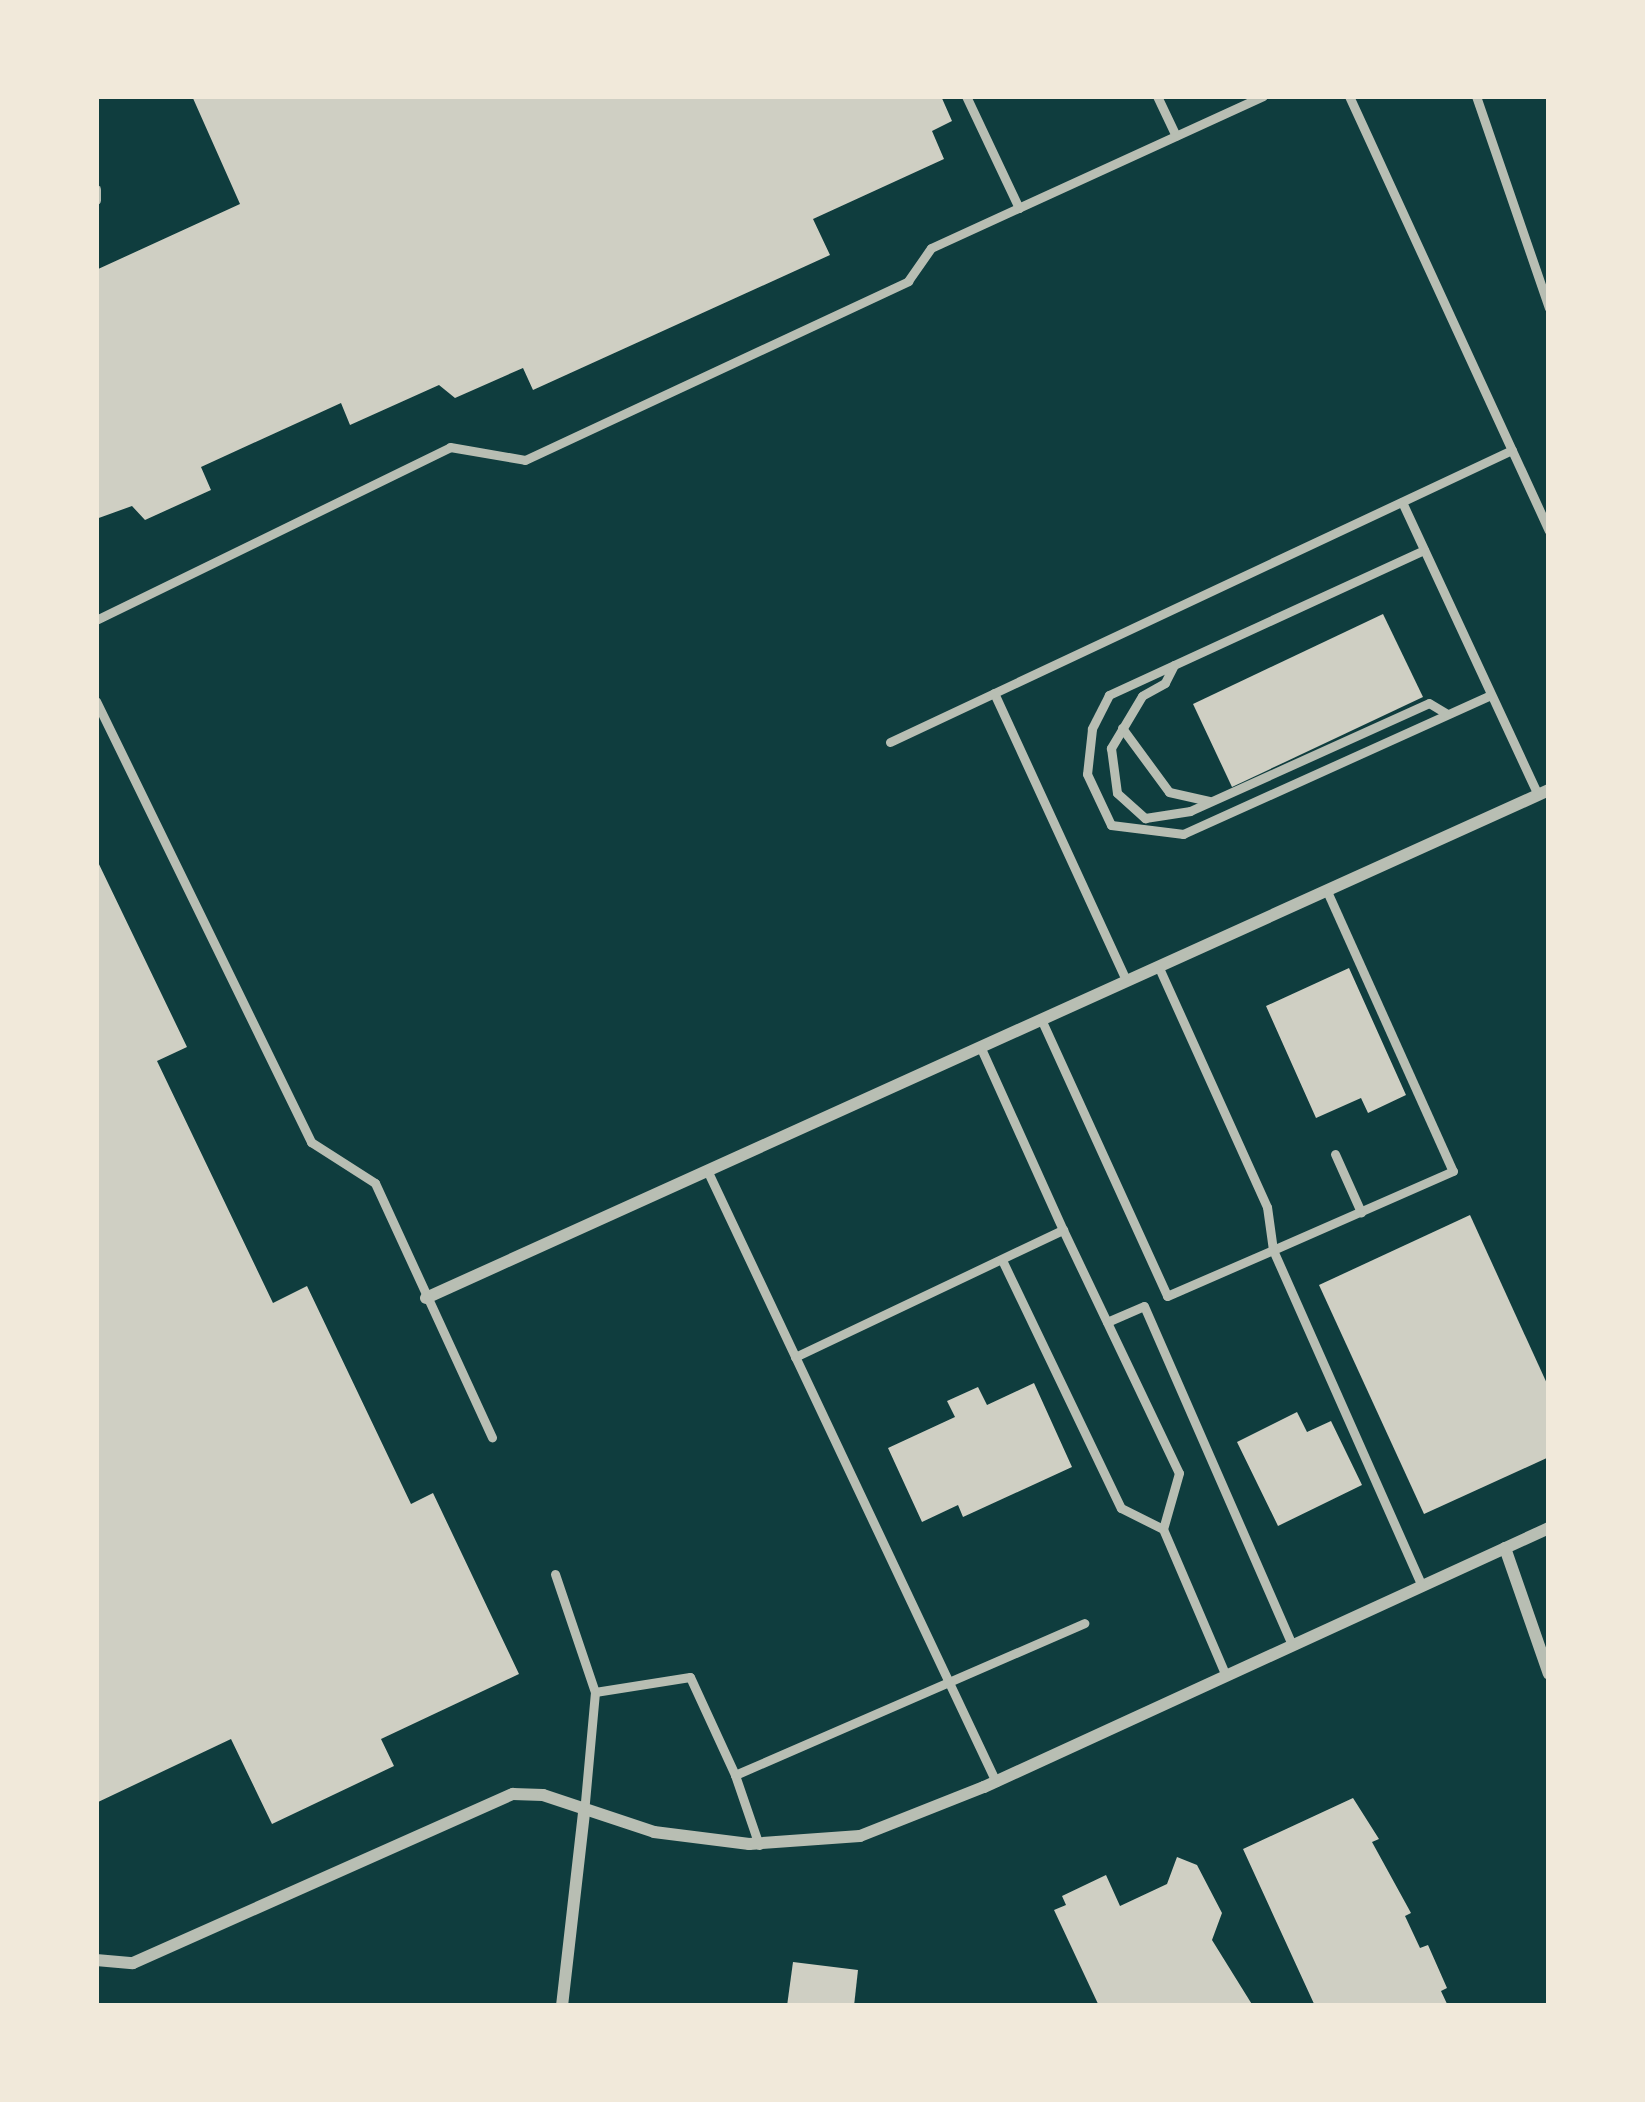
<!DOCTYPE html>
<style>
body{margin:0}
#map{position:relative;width:1645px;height:2102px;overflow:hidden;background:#0f3d3e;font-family:"Noto Serif",serif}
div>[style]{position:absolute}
.building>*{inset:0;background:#cfcfc3}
.service>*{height:9px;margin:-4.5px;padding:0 4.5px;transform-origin:4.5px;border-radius:4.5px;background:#b8beb3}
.minor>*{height:12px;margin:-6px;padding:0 6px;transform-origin:6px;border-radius:6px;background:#b8beb3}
span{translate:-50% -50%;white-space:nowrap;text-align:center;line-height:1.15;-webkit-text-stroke:10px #f1e9da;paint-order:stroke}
.frame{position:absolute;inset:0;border:99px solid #f1e9da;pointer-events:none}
</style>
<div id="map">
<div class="building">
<div style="clip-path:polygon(192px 96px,941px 96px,952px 121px,932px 131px,944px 159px,813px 219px,830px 255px,533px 390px,523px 368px,455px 398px,439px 385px,350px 425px,341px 403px,201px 467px,211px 490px,145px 520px,132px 506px,96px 519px,96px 270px,240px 204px)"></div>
<div style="clip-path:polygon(1383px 614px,1423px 697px,1232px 787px,1193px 704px)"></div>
<div style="clip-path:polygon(96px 858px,187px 1047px,157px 1061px,273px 1303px,307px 1286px,411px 1504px,433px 1493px,519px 1674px,381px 1739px,394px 1766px,272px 1824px,231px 1739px,96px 1803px)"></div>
<div style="clip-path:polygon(1349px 968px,1406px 1095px,1368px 1113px,1361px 1098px,1316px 1118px,1266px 1006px)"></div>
<div style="clip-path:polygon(1470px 1215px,1549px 1388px,1549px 1457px,1424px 1514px,1319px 1285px)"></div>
<div style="clip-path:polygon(1034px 1383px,1072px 1467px,963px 1517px,958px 1505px,922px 1522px,888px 1448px,955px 1417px,947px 1401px,978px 1387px,987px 1405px)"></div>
<div style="clip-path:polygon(1297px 1412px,1307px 1432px,1331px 1421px,1362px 1485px,1278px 1526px,1237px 1442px)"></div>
<div style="clip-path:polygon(1353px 1798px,1379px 1839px,1372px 1842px,1411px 1913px,1405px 1916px,1420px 1948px,1428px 1945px,1447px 1988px,1441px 1991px,1448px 2006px,1315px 2006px,1243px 1849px)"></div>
<div style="clip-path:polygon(1177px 1857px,1197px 1865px,1222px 1913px,1212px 1940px,1253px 2006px,1099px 2006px,1054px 1910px,1066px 1905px,1062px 1896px,1106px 1875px,1120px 1906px,1167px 1884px)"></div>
<div style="clip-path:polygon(793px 1962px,858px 1970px,854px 2006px,787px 2006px)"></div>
</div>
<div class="service">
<div style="left:966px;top:96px;width:124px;rotate:64.7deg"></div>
<div style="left:1157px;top:96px;width:44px;rotate:64.6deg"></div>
<div style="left:1349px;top:96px;width:478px;rotate:65.3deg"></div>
<div style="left:1476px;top:96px;width:224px;rotate:71deg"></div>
<div style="left:96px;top:189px;width:11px;rotate:90deg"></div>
<div style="left:1402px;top:502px;width:323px;rotate:65.1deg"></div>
<div style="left:1424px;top:550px;width:347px;rotate:155.3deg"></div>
<div style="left:1109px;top:695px;width:38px;rotate:117deg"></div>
<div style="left:1092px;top:729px;width:45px;rotate:96.3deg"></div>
<div style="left:1087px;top:774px;width:56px;rotate:64.8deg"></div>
<div style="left:1111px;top:825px;width:73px;rotate:7.1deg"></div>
<div style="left:1183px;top:834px;width:338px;rotate:-24.3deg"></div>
<div style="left:96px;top:620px;width:394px;rotate:-26deg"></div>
<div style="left:450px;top:447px;width:76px;rotate:9.8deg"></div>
<div style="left:525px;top:460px;width:423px;rotate:-25deg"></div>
<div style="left:908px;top:281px;width:40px;rotate:-55.1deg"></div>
<div style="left:931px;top:248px;width:365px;rotate:-24.6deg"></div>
<div style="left:1174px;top:665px;width:20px;rotate:117deg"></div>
<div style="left:1165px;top:683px;width:26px;rotate:151deg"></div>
<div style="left:1142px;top:696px;width:61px;rotate:120.8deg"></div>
<div style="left:1111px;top:748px;width:45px;rotate:82.4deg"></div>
<div style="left:1117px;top:793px;width:38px;rotate:42deg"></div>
<div style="left:1145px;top:818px;width:46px;rotate:-8.8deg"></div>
<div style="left:1190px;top:811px;width:262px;rotate:-24.3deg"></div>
<div style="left:1429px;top:703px;width:21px;rotate:31deg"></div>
<div style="left:994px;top:693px;width:316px;rotate:65.3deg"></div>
<div style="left:96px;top:701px;width:491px;rotate:64deg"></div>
<div style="left:311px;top:1142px;width:76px;rotate:32.6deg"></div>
<div style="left:375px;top:1183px;width:280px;rotate:65.3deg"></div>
<div style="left:1122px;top:728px;width:79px;rotate:53.7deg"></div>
<div style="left:1169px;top:792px;width:41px;rotate:12.7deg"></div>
<div style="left:890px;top:742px;width:687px;rotate:-25.15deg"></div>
<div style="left:1326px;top:889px;width:309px;rotate:65.8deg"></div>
<div style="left:1453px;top:1171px;width:197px;rotate:156.3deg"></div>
<div style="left:1273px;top:1250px;width:368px;rotate:66.1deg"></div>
<div style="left:1041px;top:1019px;width:304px;rotate:65.5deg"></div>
<div style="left:1167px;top:1296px;width:116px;rotate:-23.5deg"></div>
<div style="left:1273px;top:1250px;width:43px;rotate:-97.9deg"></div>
<div style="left:1267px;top:1207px;width:265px;rotate:-114.3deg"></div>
<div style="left:1335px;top:1154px;width:64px;rotate:65.9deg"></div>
<div style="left:707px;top:1170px;width:677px;rotate:64.72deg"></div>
<div style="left:1063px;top:1230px;width:269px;rotate:64.5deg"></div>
<div style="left:1179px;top:1473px;width:58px;rotate:105.9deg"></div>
<div style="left:1002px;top:1260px;width:275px;rotate:64.4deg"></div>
<div style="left:1121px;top:1508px;width:47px;rotate:26.6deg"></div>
<div style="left:1163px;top:1529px;width:160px;rotate:66.8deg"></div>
<div style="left:1107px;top:1322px;width:40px;rotate:-23.4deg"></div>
<div style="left:1144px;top:1306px;width:370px;rotate:66.4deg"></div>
<div style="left:795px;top:1357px;width:297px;rotate:-25.4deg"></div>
<div style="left:1063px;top:1230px;width:202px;rotate:-114.3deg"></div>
<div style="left:555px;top:1574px;width:125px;rotate:71.3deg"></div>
<div style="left:595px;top:1692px;width:121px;rotate:95.2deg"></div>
<div style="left:595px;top:1692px;width:96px;rotate:-9deg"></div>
<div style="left:690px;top:1677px;width:108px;rotate:65.3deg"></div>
<div style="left:735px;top:1775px;width:381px;rotate:-23.5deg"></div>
<div style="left:735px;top:1775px;width:74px;rotate:71.1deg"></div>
</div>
<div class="minor">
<div style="left:426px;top:1298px;width:1233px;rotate:-24.34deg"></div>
<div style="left:1505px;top:1548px;width:133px;rotate:70.8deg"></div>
<div style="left:96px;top:1960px;width:37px;rotate:5deg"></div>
<div style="left:133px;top:1963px;width:416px;rotate:-24deg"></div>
<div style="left:513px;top:1794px;width:30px;rotate:2deg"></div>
<div style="left:543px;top:1795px;width:117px;rotate:18.4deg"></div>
<div style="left:654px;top:1832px;width:96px;rotate:7.2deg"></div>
<div style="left:749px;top:1844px;width:111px;rotate:-4.1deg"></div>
<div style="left:860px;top:1836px;width:133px;rotate:-21.6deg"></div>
<div style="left:984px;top:1787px;width:622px;rotate:-24.63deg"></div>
<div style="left:562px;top:2006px;width:195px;rotate:-83.5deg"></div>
</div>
<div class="frame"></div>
</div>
